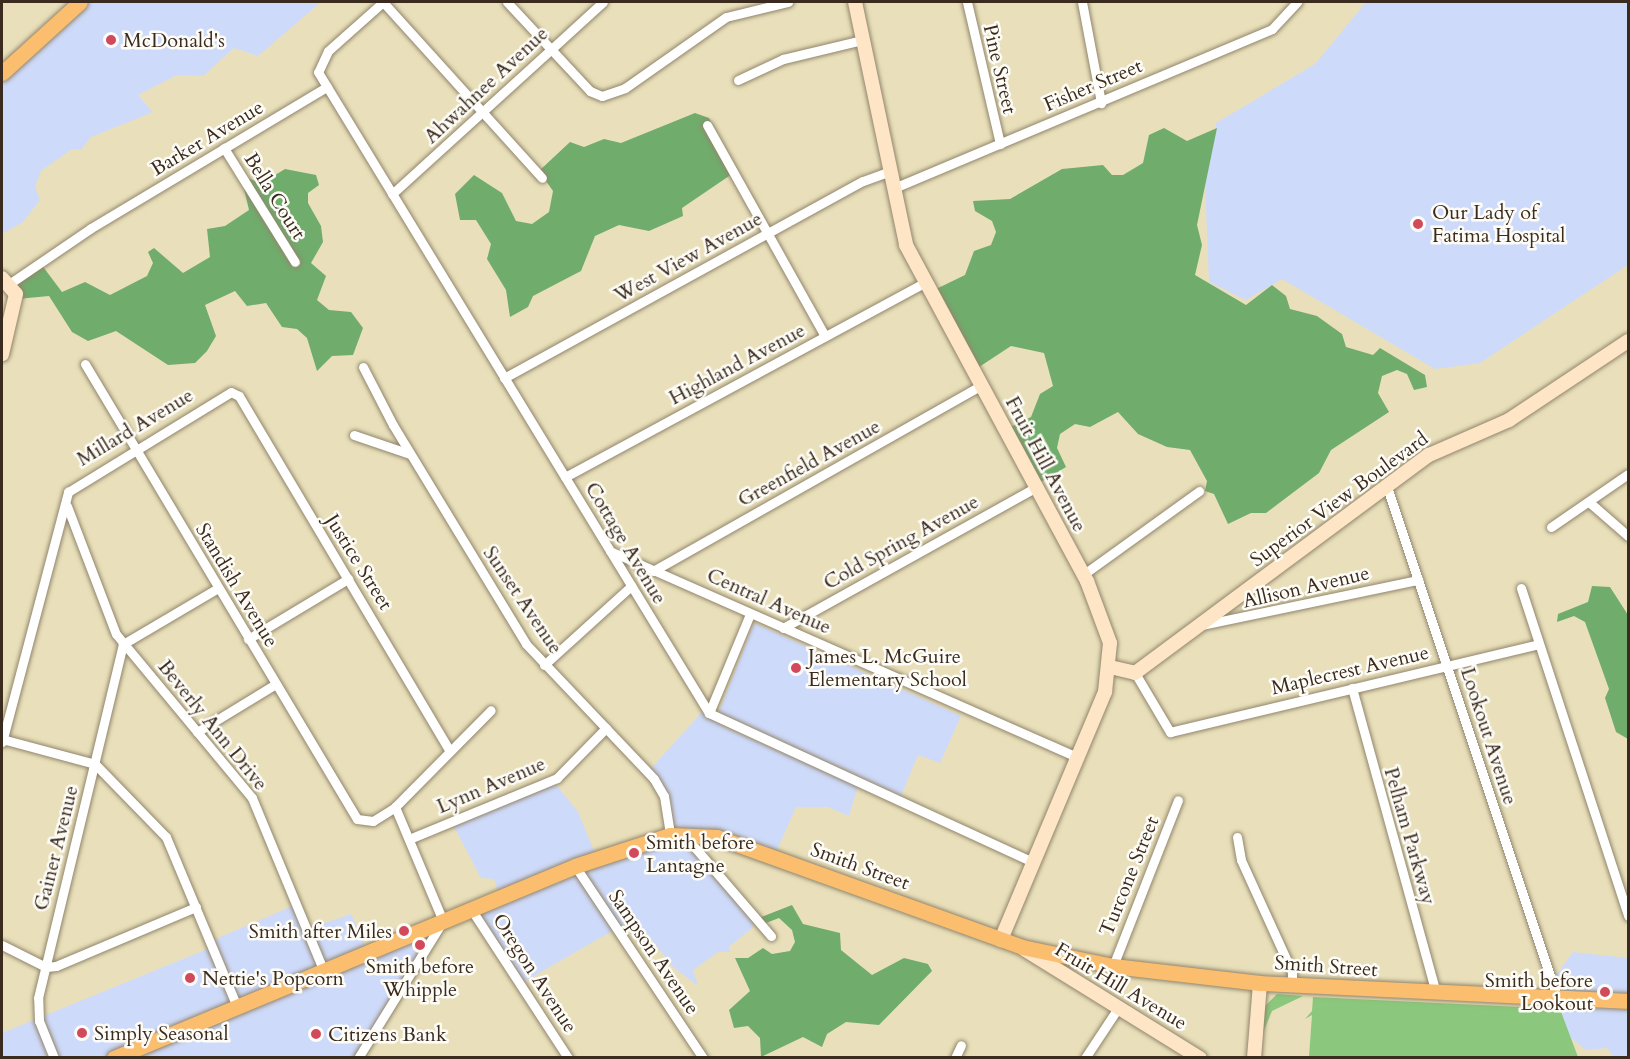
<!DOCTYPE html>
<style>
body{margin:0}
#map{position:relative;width:1630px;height:1059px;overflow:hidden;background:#e9e0bb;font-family:Cardo,serif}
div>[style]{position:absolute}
.built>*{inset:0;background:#cedafa}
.green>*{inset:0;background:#8bc77c}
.forest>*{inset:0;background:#70ac6c}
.roads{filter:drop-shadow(0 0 2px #92856c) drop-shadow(0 0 2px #92856c)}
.street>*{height:9px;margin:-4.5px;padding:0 4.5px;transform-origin:4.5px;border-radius:4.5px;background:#fff}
.secondary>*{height:14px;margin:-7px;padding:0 7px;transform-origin:7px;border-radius:7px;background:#fde5c5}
.primary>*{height:15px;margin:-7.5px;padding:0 7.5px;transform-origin:7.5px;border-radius:7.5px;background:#fbbe6e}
.dots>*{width:16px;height:16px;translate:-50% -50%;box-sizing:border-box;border:3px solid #fdfcf7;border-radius:50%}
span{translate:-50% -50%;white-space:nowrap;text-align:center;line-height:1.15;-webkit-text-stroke:5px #fdfcf7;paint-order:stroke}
.poi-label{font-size:20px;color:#3b2a1e}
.left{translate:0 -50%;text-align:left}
.right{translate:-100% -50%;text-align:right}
.street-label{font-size:20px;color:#3b2a1e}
.frame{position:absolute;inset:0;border:3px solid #3b2a1e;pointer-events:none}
</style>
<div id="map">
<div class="built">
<div style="clip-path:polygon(88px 2px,321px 2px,258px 56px,234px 48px,203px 76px,177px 75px,138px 95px,153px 112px,91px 137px,81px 150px,72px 149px,41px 171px,35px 187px,40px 200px,23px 222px,2px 234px,2px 82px)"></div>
<div style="clip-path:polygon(1366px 2px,1628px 2px,1628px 265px,1480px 363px,1435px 369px,1282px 279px,1246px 300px,1209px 282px,1205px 184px,1216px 123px,1315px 64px)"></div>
<div style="clip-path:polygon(754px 623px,961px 716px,940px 763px,918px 755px,901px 796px,718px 714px)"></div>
<div style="clip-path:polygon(703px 711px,725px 727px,858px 786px,849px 816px,828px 807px,796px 807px,774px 857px,700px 840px,683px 842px,755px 918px,752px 928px,729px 947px,730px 952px,718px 952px,693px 970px,698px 986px,673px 967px,635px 918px,520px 984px,473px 913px,501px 899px,494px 879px,481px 878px,453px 825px,554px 782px,578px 812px,597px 858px,667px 839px,668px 813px,647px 773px)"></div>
<div style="clip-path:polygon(297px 904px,307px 929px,351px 914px,368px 951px,440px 931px,363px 1057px,2px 1058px,2px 1033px,205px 950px,220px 937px)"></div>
<div style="clip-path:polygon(1573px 952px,1628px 958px,1628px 1055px,1614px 1057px,1607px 1048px,1585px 1050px,1559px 1027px,1551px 982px)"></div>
</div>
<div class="green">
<div style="clip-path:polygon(1277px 994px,1303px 996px,1272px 1011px,1261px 1038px,1263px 1008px)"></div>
<div style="clip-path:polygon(1313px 997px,1560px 1009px,1578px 1057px,1309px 1057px,1312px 1015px,1305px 1019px,1312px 1011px)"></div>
</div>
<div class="forest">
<div style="clip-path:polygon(695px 113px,709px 118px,735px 172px,682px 208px,683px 216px,649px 231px,619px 225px,595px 236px,581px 271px,533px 296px,528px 307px,510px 317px,506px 290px,487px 259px,491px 244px,476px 220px,460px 220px,455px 194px,474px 175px,502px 193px,516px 221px,532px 224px,549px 212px,553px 191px,539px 171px,570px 142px,584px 147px,604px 139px,621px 143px)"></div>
<div style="clip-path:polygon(1164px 128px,1187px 141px,1217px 128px,1197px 225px,1202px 245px,1195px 275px,1246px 305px,1272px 285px,1286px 296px,1290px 309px,1317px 316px,1342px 334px,1346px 347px,1373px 355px,1380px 348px,1425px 375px,1427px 387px,1414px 390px,1407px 374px,1397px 370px,1382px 376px,1378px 393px,1389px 412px,1331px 450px,1319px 473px,1266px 513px,1251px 513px,1228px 524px,1214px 494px,1205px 491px,1207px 481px,1190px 450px,1167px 447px,1138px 434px,1118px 412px,1090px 427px,1075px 424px,1060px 434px,1057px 448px,1066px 467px,1036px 485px,1006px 429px,1031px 417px,1040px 394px,1053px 386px,1044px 353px,1011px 346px,973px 371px,932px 291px,965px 275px,974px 251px,991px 245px,996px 232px,992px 221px,975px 211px,973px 201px,1010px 199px,1062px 169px,1103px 165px,1112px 175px,1123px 175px,1143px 163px,1149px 135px)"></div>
<div style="clip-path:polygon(285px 169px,316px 175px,319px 185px,308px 193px,308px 203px,321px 226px,323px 242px,311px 263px,326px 276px,317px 300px,329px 310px,351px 312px,363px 328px,353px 355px,332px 356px,317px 371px,307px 338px,297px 329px,282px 327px,266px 303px,247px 306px,235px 291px,205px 305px,216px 336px,207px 351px,195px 363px,168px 365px,116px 331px,88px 341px,72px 332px,49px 296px,17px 299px,12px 287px,41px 264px,62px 292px,85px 282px,110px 295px,147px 276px,153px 263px,148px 252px,154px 248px,183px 273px,210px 257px,207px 229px,225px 226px,249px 210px,241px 176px,262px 183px)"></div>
<div style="clip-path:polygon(1592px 586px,1610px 587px,1628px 615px,1628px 739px,1616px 732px,1605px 698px,1609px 689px,1585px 622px,1574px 616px,1557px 622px,1558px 614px,1588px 602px)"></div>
<div style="clip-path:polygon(792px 905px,803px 924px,840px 933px,841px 950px,872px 975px,904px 958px,928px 964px,932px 971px,879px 1025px,846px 1022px,827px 1034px,822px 1047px,803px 1037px,761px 1057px,760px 1038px,748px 1026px,734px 1028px,729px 1010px,750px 991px,735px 958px,748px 958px,763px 948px,772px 954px,790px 951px,795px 942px,792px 930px,779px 918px,766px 923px,756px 919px)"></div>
</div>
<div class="roads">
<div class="street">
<div style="left:383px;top:2px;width:74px;rotate:138.3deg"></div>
<div style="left:328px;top:51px;width:23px;rotate:115deg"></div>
<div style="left:318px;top:72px;width:751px;rotate:58.62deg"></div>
<div style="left:709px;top:713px;width:357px;rotate:24.7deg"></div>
<div style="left:383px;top:2px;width:237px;rotate:47.9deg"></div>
<div style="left:507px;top:2px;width:122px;rotate:47deg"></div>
<div style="left:590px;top:91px;width:13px;rotate:23deg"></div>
<div style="left:602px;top:96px;width:24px;rotate:-19deg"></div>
<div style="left:625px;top:88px;width:123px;rotate:-35.1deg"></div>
<div style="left:726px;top:17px;width:64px;rotate:-13.6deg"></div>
<div style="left:967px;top:2px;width:146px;rotate:76.9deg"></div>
<div style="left:1082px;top:2px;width:103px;rotate:79.3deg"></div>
<div style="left:738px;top:80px;width:50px;rotate:-25deg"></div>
<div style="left:783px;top:59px;width:82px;rotate:-13.4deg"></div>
<div style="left:707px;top:125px;width:242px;rotate:60.8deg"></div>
<div style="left:224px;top:148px;width:134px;rotate:58.1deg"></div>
<div style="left:894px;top:188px;width:410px;rotate:-22.8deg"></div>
<div style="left:1272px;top:29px;width:37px;rotate:-47deg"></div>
<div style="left:392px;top:194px;width:285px;rotate:-42.3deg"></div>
<div style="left:9px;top:284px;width:99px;rotate:-34.3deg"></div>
<div style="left:91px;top:228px;width:275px;rotate:-30.9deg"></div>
<div style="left:85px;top:364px;width:530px;rotate:59.13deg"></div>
<div style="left:357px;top:819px;width:16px;rotate:7deg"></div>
<div style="left:373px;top:821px;width:26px;rotate:-32deg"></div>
<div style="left:395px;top:807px;width:136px;rotate:-45.3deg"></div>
<div style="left:363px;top:367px;width:65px;rotate:62.7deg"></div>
<div style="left:393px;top:425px;width:256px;rotate:58.7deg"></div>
<div style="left:526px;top:644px;width:186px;rotate:46.5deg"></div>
<div style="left:654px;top:779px;width:20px;rotate:60deg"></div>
<div style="left:664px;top:796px;width:39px;rotate:81deg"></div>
<div style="left:504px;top:378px;width:409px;rotate:-28.8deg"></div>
<div style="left:863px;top:181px;width:30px;rotate:-20deg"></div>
<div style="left:354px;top:435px;width:59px;rotate:18.7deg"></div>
<div style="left:565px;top:477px;width:409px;rotate:-28.4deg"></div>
<div style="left:1387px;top:487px;width:538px;rotate:71.57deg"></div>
<div style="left:1589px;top:502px;width:52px;rotate:41.1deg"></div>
<div style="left:67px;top:506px;width:137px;rotate:69.1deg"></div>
<div style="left:116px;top:634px;width:213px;rotate:50.3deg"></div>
<div style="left:252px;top:798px;width:188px;rotate:67.5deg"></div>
<div style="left:1551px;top:527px;width:93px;rotate:-34.5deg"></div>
<div style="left:610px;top:551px;width:510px;rotate:23.8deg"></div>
<div style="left:653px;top:571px;width:378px;rotate:-29.5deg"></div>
<div style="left:1084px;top:574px;width:142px;rotate:-35.8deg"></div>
<div style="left:1521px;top:588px;width:345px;rotate:71.9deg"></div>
<div style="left:1202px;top:625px;width:221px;rotate:-11.8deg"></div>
<div style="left:783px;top:628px;width:290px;rotate:-29.1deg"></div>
<div style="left:248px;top:639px;width:117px;rotate:-31deg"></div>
<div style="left:544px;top:665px;width:118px;rotate:-42.2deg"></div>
<div style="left:1135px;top:673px;width:69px;rotate:59.3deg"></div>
<div style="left:1170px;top:732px;width:378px;rotate:-13.4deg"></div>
<div style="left:1352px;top:688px;width:317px;rotate:74.6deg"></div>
<div style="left:709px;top:713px;width:107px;rotate:-67.5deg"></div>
<div style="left:197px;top:732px;width:90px;rotate:-31.4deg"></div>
<div style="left:2px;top:739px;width:96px;rotate:15deg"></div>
<div style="left:95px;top:764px;width:102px;rotate:45.8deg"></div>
<div style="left:166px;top:837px;width:186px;rotate:67.3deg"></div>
<div style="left:2px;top:742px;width:259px;rotate:-75.2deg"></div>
<div style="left:68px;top:492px;width:191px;rotate:-31.5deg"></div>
<div style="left:231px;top:392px;width:9px;rotate:27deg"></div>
<div style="left:239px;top:396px;width:412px;rotate:59.3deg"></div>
<div style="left:685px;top:836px;width:132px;rotate:49.3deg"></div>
<div style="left:1237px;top:837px;width:23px;rotate:80deg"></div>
<div style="left:1241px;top:860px;width:123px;rotate:65.5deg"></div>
<div style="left:1292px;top:972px;width:13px;rotate:90deg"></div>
<div style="left:409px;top:839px;width:160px;rotate:-22.4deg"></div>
<div style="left:557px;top:778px;width:70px;rotate:-45.6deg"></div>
<div style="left:575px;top:866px;width:231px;rotate:56.3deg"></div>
<div style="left:471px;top:909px;width:178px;rotate:56.9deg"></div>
<div style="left:2px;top:945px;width:49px;rotate:26.6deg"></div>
<div style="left:46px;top:967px;width:10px;rotate:-6deg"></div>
<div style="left:56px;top:966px;width:152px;rotate:-22.9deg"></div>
<div style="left:1113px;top:966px;width:178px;rotate:-68.6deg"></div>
<div style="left:54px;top:1058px;width:40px;rotate:-112deg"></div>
<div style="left:39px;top:1021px;width:23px;rotate:-92deg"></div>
<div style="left:38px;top:998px;width:364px;rotate:-76.5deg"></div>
<div style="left:123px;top:644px;width:110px;rotate:-30.5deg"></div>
<div style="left:358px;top:1058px;width:161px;rotate:-58.2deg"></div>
<div style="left:443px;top:921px;width:124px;rotate:-112.8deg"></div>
<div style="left:955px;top:1058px;width:14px;rotate:-65deg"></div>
<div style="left:1085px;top:1058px;width:60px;rotate:-56.6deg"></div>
</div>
<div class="secondary">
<div style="left:855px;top:2px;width:248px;rotate:78.1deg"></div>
<div style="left:906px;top:245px;width:382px;rotate:61.7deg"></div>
<div style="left:1087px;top:581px;width:66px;rotate:69.6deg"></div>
<div style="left:1110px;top:643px;width:49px;rotate:95.8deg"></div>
<div style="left:1105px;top:692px;width:269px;rotate:112.8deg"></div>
<div style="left:2px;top:278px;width:21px;rotate:49deg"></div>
<div style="left:16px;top:294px;width:62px;rotate:103.1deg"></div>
<div style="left:1110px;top:667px;width:26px;rotate:13deg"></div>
<div style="left:1135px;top:673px;width:366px;rotate:-36.6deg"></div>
<div style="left:1429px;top:455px;width:87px;rotate:-23.6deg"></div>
<div style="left:1509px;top:420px;width:143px;rotate:-33.6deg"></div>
<div style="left:1024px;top:949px;width:207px;rotate:31.8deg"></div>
<div style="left:1254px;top:1058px;width:75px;rotate:-85.4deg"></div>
</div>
<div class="primary">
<div style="left:2px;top:73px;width:105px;rotate:-42.3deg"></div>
<div style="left:114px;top:1058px;width:499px;rotate:-22.6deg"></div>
<div style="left:575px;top:866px;width:100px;rotate:-18.1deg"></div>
<div style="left:670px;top:835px;width:47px;rotate:2.4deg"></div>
<div style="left:717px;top:837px;width:324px;rotate:19.8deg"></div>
<div style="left:1022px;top:947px;width:93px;rotate:11.8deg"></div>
<div style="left:1113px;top:966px;width:148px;rotate:6.6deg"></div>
<div style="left:1260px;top:983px;width:368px;rotate:2.8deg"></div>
</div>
</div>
<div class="dots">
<div style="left:111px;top:40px;background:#d1495b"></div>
<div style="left:1418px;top:224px;background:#d1495b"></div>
<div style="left:796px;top:668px;background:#d1495b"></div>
<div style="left:634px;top:853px;background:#d1495b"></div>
<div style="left:404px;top:931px;background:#d1495b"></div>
<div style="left:420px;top:945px;background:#d1495b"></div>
<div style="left:190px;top:978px;background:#d1495b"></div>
<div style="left:1605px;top:992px;background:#d1495b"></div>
<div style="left:82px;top:1033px;background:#d1495b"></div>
<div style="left:316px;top:1034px;background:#d1495b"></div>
</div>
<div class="poi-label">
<span class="left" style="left:123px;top:40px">McDonald's</span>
<span class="left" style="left:1432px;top:224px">Our Lady of<br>Fatima Hospital</span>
<span class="left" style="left:808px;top:668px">James L. McGuire<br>Elementary School</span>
<span class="left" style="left:646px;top:854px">Smith before<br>Lantagne</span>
<span class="right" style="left:392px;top:931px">Smith after Miles</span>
<span style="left:420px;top:978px">Smith before<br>Whipple</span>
<span class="left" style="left:202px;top:978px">Nettie's Popcorn</span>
<span class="right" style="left:1593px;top:992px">Smith before<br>Lookout</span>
<span class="left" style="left:94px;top:1033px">Simply Seasonal</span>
<span class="left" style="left:328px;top:1034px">Citizens Bank</span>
</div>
<div class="street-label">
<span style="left:1000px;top:69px;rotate:77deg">Pine Street</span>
<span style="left:486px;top:85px;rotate:-43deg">Ahwahnee Avenue</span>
<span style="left:1093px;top:85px;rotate:-23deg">Fisher Street</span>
<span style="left:207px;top:138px;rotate:-31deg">Barker Avenue</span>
<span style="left:275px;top:196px;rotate:58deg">Bella Court</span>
<span style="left:688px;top:257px;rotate:-29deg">West View Avenue</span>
<span style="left:737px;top:364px;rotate:-28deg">Highland Avenue</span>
<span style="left:135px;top:427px;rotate:-31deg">Millard Avenue</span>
<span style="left:809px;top:463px;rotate:-29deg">Greenfield Avenue</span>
<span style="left:1046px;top:464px;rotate:62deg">Fruit Hill Avenue</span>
<span style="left:1339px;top:499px;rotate:-36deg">Superior View Boulevard</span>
<span style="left:901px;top:542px;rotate:-29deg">Cold Spring Avenue</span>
<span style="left:626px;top:543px;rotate:59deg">Cottage Avenue</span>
<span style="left:359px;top:562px;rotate:58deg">Justice Street</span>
<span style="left:237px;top:585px;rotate:59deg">Standish Avenue</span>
<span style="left:1306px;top:587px;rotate:-13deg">Allison Avenue</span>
<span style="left:523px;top:600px;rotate:56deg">Sunset Avenue</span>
<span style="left:769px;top:601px;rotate:24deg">Central Avenue</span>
<span style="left:1350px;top:670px;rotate:-13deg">Maplecrest Avenue</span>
<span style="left:213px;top:725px;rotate:51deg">Beverly Ann Drive</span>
<span style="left:1489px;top:736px;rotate:72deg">Lookout Avenue</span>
<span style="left:491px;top:785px;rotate:-23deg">Lynn Avenue</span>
<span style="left:1410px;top:836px;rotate:74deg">Pelham Parkway</span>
<span style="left:56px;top:848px;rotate:-76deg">Gainer Avenue</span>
<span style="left:860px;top:866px;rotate:20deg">Smith Street</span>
<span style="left:1129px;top:876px;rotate:-68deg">Turcone Street</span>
<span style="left:654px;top:952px;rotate:56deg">Sampson Avenue</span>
<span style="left:1326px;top:966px;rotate:4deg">Smith Street</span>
<span style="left:535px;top:973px;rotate:57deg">Oregon Avenue</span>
<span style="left:1121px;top:986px;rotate:31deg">Fruit Hill Avenue</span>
</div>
<div class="frame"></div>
</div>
